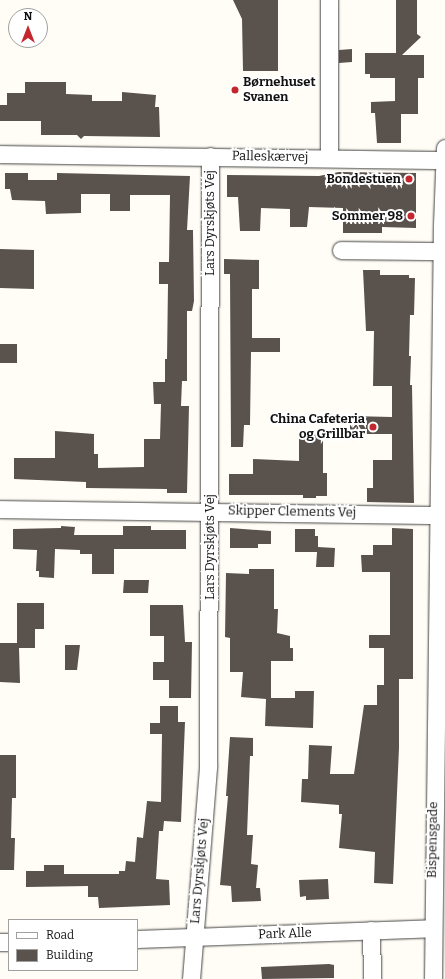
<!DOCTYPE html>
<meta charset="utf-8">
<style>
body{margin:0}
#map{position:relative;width:445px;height:979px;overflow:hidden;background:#fffdf5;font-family:Bitter,serif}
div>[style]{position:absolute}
.building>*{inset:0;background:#5a524d}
.roads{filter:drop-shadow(0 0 1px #444) drop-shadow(0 0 1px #444)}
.minor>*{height:17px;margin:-8.5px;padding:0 8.5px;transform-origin:8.5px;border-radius:8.5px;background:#fff}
.dots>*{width:11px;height:11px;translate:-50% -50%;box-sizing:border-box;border:2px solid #fff;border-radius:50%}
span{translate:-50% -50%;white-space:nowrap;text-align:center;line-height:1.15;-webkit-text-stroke:4px #fff;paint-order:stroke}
.poi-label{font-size:13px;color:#111;font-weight:700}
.left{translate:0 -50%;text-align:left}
.right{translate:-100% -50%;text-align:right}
.street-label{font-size:13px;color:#111}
.legend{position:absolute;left:8px;top:919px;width:130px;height:52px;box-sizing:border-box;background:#fff;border:1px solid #a0a0a0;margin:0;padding:5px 7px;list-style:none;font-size:12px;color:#111}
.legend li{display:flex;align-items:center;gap:8px;height:20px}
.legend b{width:20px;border:1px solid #a0a0a0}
.north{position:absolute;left:8px;top:8px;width:40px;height:40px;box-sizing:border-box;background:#fff;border:1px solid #a0a0a0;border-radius:50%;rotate:0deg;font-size:11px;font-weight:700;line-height:16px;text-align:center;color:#111}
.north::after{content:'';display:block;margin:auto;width:14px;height:18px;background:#c4262e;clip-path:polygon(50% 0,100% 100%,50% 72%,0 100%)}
</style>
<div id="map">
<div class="building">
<div style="clip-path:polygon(233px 0,278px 0,278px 71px,243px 71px,242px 19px)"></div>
<div style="clip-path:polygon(396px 0,417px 0,417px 34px,421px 37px,402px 55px,424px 55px,424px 78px,418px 78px,418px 114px,401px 114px,401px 143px,377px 143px,375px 113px,371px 113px,371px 102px,395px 101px,395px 78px,370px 78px,370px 74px,365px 74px,365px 53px,396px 53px)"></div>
<div style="clip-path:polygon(352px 49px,352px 62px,339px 63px,339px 50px)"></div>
<div style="clip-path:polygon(25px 82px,66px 82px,66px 94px,92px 95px,92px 101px,122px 101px,122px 92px,156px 95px,155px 107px,159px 107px,160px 137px,84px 136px,81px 139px,77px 135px,41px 135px,41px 121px,0 121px,0 105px,7px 105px,7px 93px,25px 93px)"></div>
<div style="clip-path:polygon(339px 172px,416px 173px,416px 228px,382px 227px,382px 233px,343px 233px,343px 208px,309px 207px,307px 227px,290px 227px,290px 209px,261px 208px,260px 231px,240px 231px,238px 197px,227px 197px,227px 175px,319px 176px)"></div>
<div style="clip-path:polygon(5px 173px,28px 173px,28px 180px,57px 180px,57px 173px,190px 176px,187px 230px,193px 230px,194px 301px,192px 311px,187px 311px,187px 381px,182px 381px,181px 406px,189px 406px,187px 493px,167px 493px,167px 489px,86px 488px,86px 482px,14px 479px,14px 458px,55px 458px,55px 431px,94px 434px,94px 454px,98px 454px,98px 468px,144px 467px,144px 439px,160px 439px,161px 404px,154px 404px,153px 382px,165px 382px,165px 359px,167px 359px,168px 284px,159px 284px,159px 262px,169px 262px,170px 195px,130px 195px,130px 211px,110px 211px,110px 194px,81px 194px,81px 213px,46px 214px,45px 201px,12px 200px,10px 189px,5px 189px)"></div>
<div style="clip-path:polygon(0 249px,34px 250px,34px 289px,0 288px)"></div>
<div style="clip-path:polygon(224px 259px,259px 260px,259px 289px,252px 289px,252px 338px,280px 338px,280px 352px,251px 352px,250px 425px,244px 425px,243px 447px,231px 447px,230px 274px,224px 274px)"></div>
<div style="clip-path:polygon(363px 270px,380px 270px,380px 275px,409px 275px,409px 278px,415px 278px,414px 315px,410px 315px,409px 356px,411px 356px,410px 385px,412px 385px,414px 503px,367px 502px,367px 488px,373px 488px,373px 460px,392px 460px,392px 434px,350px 434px,350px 416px,392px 417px,392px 386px,373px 386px,374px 331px,366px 331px)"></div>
<div style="clip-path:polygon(0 344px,17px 344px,17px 363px,0 363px)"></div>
<div style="clip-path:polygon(299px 433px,323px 433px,323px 473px,327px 473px,327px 496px,316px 496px,316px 498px,303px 498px,303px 495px,229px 495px,229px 474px,253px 474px,253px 459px,299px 461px)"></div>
<div style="clip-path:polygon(61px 526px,75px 527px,74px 535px,123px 535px,123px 526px,151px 526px,151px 530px,186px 530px,186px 549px,114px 549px,114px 574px,92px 574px,92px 554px,80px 554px,80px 550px,55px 549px,54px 578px,39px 577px,39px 571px,36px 571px,37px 550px,13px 549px,13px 529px,61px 528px)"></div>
<div style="clip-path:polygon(230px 528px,271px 531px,271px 544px,258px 544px,258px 548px,230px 548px)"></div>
<div style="clip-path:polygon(392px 528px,413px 529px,413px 679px,399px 679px,399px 748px,393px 884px,374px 883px,375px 852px,339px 848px,342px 814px,339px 814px,339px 805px,301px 802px,302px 779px,308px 779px,309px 745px,332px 746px,330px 774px,354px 774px,364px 705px,377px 705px,377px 685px,384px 685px,384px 648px,369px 648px,369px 635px,390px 635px,390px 572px,362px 572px,361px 555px,373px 555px,373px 545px,392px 545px)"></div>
<div style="clip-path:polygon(295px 529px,315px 529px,315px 536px,318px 536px,318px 547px,335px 548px,334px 567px,316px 567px,317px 552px,295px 552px)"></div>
<div style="clip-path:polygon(249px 569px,274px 569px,274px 609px,278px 609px,277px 633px,290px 636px,290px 648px,293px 648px,293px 661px,271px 661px,271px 698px,295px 698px,295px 691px,314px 691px,313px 728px,265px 726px,266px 699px,241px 697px,243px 672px,230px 672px,230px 638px,225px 637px,226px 573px,249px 574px)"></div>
<div style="clip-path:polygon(124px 580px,149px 580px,148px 593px,123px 593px)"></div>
<div style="clip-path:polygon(17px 603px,44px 603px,44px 629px,35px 629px,35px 648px,19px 648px,20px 683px,0 682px,0 643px,17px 643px)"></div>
<div style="clip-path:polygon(150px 605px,183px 605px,185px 642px,192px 642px,191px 698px,169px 698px,169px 680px,153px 680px,153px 662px,164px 662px,164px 636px,150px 636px)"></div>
<div style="clip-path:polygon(65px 645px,80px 645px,77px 670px,65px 670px)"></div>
<div style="clip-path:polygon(160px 706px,178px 706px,178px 722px,185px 722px,181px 822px,164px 821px,163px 831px,159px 831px,156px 879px,169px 880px,170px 905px,99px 908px,98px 897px,88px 897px,88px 886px,26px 887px,26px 871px,44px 871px,44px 865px,64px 865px,64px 874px,119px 874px,119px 871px,125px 871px,126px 861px,135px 862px,137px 837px,143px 838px,147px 801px,161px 802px,162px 734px,150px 734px,150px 723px,160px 723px)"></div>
<div style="clip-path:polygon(230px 737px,253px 738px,253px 756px,250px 756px,247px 835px,253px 835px,251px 864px,258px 865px,256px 888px,260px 888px,261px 901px,232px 902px,231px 886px,220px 885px,228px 796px,226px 796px)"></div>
<div style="clip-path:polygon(0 755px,16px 755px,16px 798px,12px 798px,11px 838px,15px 838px,14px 870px,0 870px)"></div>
<div style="clip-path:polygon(328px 879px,329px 899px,306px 900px,306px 896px,300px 897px,299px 880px)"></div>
<div style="clip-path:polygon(329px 964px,334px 965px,334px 978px,262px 979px,261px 967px)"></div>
</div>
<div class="roads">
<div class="minor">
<div style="left:0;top:154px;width:444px;rotate:0.8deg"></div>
<div style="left:329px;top:158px;width:158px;rotate:-90deg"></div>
<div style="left:341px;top:250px;width:100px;rotate:0.6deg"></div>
<div style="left:0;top:509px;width:439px;rotate:0.8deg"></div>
<div style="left:371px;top:930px;width:49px;rotate:88.8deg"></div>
<div style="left:137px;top:939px;width:295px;rotate:-2.1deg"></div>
<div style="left:0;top:942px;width:9px"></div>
<div style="left:191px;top:979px;width:214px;rotate:-85.4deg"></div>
<div style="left:208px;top:766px;width:610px;rotate:-89.81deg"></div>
<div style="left:433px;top:979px;width:754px;rotate:-89.32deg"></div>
<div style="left:442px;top:225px;width:77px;rotate:-87.8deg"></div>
</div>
</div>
<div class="dots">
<div style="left:235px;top:90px;background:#c4262e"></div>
<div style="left:409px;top:179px;background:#c4262e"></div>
<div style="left:411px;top:216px;background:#c4262e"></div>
<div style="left:373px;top:427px;background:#c4262e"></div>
</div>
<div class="poi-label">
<span class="left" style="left:243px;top:90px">Børnehuset<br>Svanen</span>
<span class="right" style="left:401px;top:179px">Bondestuen</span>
<span class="right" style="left:403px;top:216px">Sommer 98</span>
<span class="right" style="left:365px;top:427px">China Cafeteria<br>og Grillbar</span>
</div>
<div class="street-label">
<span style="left:270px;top:157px;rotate:1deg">Palleskærvej</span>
<span style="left:210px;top:223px;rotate:-90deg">Lars Dyrskjøts Vej</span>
<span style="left:292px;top:512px;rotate:1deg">Skipper Clements Vej</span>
<span style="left:210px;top:547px;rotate:-90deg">Lars Dyrskjøts Vej</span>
<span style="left:433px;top:840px;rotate:-89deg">Bispensgade</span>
<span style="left:200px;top:871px;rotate:-85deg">Lars Dyrskjøts Vej</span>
<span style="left:285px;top:934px;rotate:-2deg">Park Alle</span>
</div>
<ul class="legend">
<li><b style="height:5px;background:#fff"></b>Road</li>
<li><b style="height:11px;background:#5a524d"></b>Building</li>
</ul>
<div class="north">N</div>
</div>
